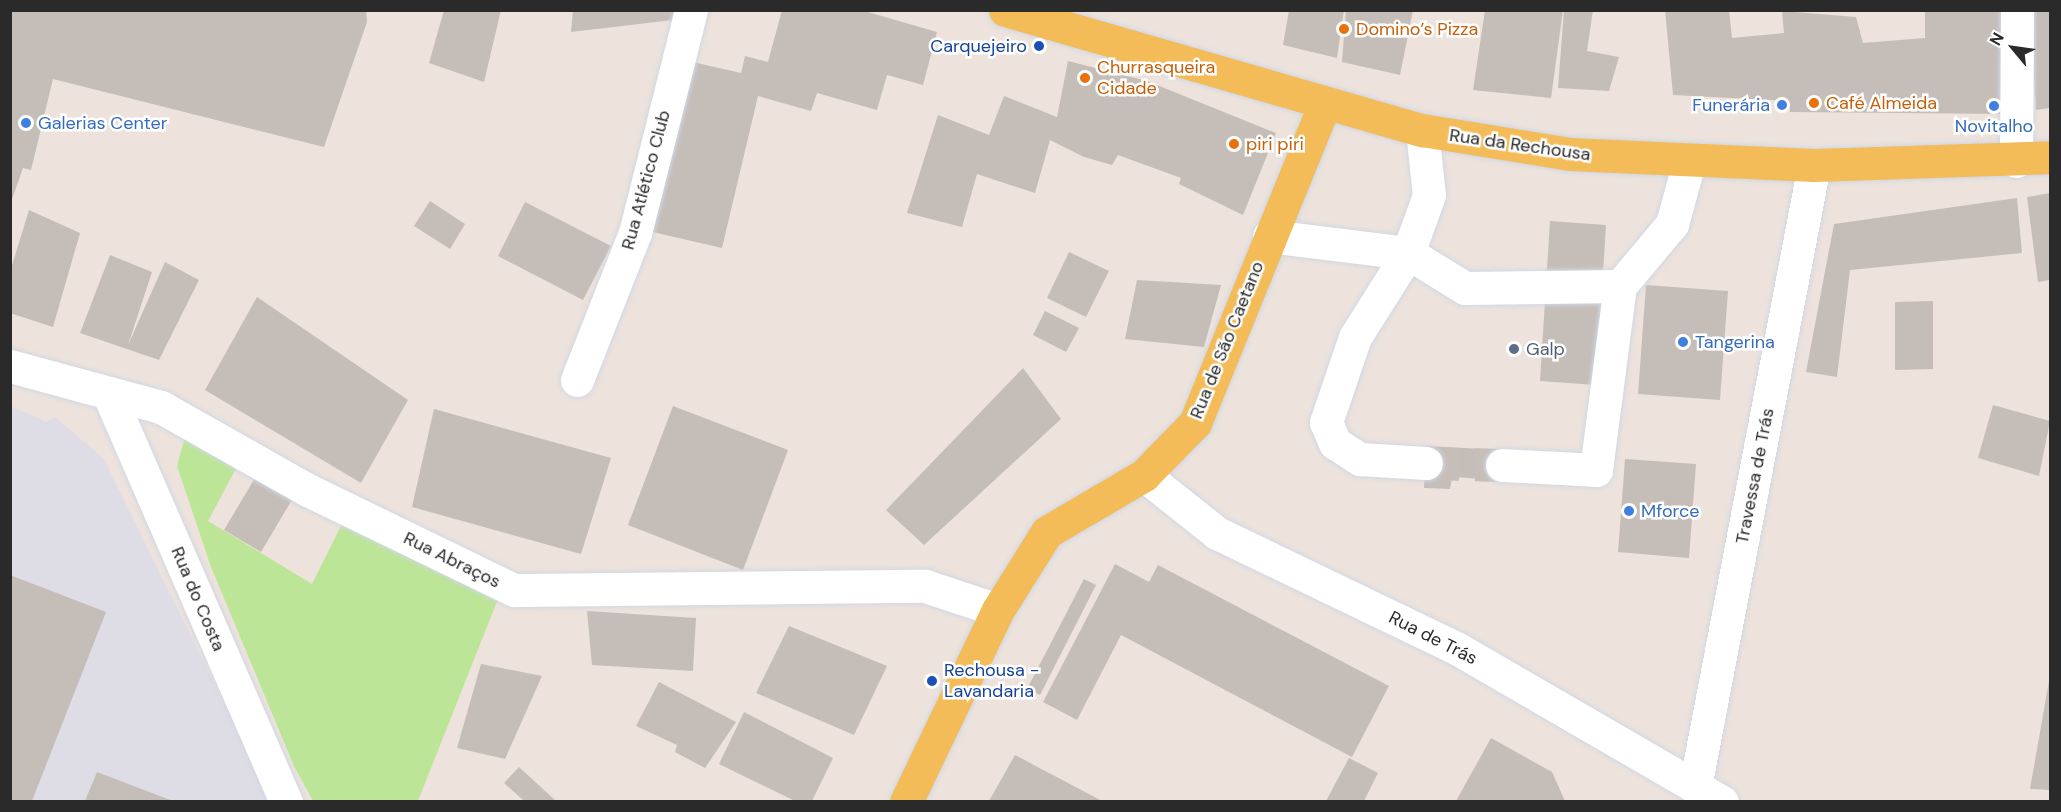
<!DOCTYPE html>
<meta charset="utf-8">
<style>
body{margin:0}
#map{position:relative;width:2061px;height:812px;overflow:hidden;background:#ede3dc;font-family:"DM Sans",sans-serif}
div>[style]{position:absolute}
.industrial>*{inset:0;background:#dedde5}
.green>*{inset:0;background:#bce597}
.building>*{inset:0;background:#c5bdb8}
.minor-tunnel>*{height:33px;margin-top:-16.5px;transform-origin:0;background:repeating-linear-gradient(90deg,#c6beb8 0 33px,transparent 0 49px)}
.roads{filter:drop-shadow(0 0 2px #d1d7e4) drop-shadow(0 0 2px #d1d7e4)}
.minor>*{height:33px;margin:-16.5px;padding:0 16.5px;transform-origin:16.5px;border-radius:16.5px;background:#fff}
.major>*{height:33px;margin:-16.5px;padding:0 16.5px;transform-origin:16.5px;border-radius:16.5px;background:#f4bb59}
.dots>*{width:16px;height:16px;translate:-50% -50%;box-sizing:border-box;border:3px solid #fff;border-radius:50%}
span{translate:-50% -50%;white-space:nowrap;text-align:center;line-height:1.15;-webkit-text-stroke:5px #fff;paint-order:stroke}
.food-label{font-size:18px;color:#c56008}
.left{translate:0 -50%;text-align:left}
.transit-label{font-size:18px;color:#164399}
.right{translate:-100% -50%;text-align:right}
.shop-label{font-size:18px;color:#366cbe}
.street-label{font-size:18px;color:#2a2a2a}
.service-label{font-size:18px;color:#4e5e75}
.frame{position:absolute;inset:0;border:12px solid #2a2a2a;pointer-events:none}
.north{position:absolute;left:1983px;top:18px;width:60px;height:60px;-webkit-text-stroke:4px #fff;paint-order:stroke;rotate:299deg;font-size:16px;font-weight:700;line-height:24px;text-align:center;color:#2a2a2a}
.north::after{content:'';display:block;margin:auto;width:21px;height:27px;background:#2a2a2a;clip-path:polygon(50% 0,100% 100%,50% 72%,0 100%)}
</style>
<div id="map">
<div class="industrial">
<div style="clip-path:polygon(11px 406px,46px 422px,55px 417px,104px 459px,272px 801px,11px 802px)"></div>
</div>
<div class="green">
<div style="clip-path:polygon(186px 433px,239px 463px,208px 521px,312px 584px,344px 520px,500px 594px,418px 801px,313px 801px,294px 766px,211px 567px,177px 466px)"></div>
</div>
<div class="building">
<div style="clip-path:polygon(10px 10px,366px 10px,367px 22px,324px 147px,53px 79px,31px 170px,23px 168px,11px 202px)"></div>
<div style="clip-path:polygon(444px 10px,501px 10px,484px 82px,429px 63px)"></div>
<div style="clip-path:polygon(573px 10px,675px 10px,673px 20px,571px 32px)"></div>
<div style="clip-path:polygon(782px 10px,861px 10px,937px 32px,923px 85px,887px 75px,877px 110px,817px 93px,811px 111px,758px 96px,722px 248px,644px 230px,684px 60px,741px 73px,745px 56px,768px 62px)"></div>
<div style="clip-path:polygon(1289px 10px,1344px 10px,1337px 58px,1283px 45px)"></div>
<div style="clip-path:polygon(1346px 10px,1413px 10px,1400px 75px,1342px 62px)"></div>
<div style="clip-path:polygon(1485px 10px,1563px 10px,1551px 98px,1473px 90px)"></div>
<div style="clip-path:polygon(1564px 10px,1593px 10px,1587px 51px,1619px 57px,1609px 91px,1558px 88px)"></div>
<div style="clip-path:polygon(1665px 10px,1729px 10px,1732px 38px,1784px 33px,1782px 11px,1856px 17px,1863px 43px,1925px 38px,1925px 10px,2011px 10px,2010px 114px,1790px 112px,1789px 101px,1673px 95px)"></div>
<div style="clip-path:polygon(2030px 10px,2050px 10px,2050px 108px,2036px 110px)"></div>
<div style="clip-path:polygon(1068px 61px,1147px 81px,1276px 133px,1243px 215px,1179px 184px,1181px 178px,1118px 155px,1112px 165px,1084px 157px,1050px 140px,1035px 193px,977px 174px,962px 227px,907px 213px,938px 115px,989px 135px,1004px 96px,1057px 117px)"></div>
<div style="clip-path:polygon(2050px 193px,2050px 280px,2038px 282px,2027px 197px)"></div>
<div style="clip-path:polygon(2017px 198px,2022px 253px,1850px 270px,1837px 377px,1806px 372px,1834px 224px)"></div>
<div style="clip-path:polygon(430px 201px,465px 224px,450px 249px,414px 226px)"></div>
<div style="clip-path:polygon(525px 202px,611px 246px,583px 300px,498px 256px)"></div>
<div style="clip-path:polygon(29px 210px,80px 233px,53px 327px,10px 313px,10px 272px)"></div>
<div style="clip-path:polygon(1550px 221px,1606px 225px,1596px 385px,1540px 381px)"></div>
<div style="clip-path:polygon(1069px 252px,1109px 271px,1086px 317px,1047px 298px)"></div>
<div style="clip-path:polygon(110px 255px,152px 272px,128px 345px,165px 262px,199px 280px,159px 360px,80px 333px)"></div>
<div style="clip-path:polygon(1137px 280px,1221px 285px,1204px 347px,1125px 339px)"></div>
<div style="clip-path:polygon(1646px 285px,1728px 291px,1720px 400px,1638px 394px)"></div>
<div style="clip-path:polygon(257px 297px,408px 400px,361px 483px,205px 390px)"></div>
<div style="clip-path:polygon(1933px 301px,1933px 369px,1895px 370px,1895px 302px)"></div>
<div style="clip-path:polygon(1045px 311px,1079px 328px,1066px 352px,1033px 335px)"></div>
<div style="clip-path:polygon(1023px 368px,1061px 419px,924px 545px,886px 510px)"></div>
<div style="clip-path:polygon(1993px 405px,2050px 421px,2039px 476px,1978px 458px)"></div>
<div style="clip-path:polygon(673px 406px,788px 450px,743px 570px,628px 525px)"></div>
<div style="clip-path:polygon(434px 409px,611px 458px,581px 554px,412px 507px)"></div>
<div style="clip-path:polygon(1426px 446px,1503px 450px,1501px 480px,1452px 477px,1450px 489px,1424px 488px)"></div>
<div style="clip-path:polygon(1625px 459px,1696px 464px,1689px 558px,1618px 552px)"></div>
<div style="clip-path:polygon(258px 473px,296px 493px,261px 552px,224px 530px)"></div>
<div style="clip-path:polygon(1115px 564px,1149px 582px,1158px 565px,1389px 686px,1352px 757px,1121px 635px,1077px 720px,1043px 702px)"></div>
<div style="clip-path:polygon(10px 575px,106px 612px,32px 801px,10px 801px)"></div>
<div style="clip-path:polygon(1084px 579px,1096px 585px,1040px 695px,1027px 689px)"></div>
<div style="clip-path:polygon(587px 611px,696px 618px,693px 671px,592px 665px)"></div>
<div style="clip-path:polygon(789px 626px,887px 666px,854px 735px,756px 693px)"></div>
<div style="clip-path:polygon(481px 664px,542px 676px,505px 759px,457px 748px)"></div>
<div style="clip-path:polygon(2049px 681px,2050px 790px,2030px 789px)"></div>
<div style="clip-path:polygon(659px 682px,736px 722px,705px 768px,675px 752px,677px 745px,636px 726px)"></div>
<div style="clip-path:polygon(744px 712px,833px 758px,812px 801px,795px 801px,719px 764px)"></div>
<div style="clip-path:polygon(1491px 738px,1552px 772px,1565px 801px,1456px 801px)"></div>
<div style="clip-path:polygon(1015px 755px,1102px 801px,989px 801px)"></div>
<div style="clip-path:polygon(1349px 758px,1378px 773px,1364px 801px,1326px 801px)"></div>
<div style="clip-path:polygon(519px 767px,556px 801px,524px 801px,504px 783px)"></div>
<div style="clip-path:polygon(97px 772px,173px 801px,85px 801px)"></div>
</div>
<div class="minor-tunnel">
<div style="left:1426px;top:463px;width:76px;rotate:1.5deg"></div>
</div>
<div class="roads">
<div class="minor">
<div style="left:1422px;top:130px;width:65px;rotate:83.9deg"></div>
<div style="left:1429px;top:195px;width:62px;rotate:109.9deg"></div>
<div style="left:1408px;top:253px;width:99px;rotate:122.2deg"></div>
<div style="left:1355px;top:337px;width:90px;rotate:108.8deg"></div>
<div style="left:1326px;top:422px;width:23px;rotate:67deg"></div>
<div style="left:1335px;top:443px;width:30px;rotate:33deg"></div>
<div style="left:1360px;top:459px;width:66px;rotate:3.5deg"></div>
<div style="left:2016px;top:161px;width:151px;rotate:-89.6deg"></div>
<div style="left:1269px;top:236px;width:140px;rotate:7deg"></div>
<div style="left:1408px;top:253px;width:67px;rotate:31.6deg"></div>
<div style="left:1465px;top:288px;width:155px;rotate:-0.7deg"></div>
<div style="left:1620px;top:286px;width:81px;rotate:-50deg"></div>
<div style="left:1672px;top:224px;width:64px;rotate:-74.7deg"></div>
<div style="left:10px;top:366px;width:156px;rotate:15.2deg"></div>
<div style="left:161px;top:407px;width:169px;rotate:29.5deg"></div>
<div style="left:308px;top:490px;width:229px;rotate:25.9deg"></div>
<div style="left:514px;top:590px;width:411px;rotate:-0.6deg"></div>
<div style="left:925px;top:586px;width:77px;rotate:18.2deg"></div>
<div style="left:577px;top:380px;width:158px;rotate:-68.5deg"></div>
<div style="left:635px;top:233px;width:230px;rotate:-75.9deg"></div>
<div style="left:110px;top:397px;width:442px;rotate:66.5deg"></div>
<div style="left:1502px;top:465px;width:94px;rotate:3deg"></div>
<div style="left:1596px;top:470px;width:186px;rotate:-82.6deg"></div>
<div style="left:1144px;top:475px;width:93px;rotate:38.5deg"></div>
<div style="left:1217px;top:533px;width:267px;rotate:25.7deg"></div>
<div style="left:1458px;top:649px;width:305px;rotate:30.1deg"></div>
<div style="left:1695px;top:787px;width:633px;rotate:-79.17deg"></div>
</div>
<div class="major">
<div style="left:1005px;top:10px;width:434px;rotate:16.1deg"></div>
<div style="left:1422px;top:130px;width:150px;rotate:9.2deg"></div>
<div style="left:1570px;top:154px;width:244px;rotate:2.6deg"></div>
<div style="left:1814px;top:165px;width:236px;rotate:-1.9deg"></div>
<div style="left:906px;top:802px;width:213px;rotate:-64.4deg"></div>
<div style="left:998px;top:610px;width:92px;rotate:-57.9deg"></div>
<div style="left:1047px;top:532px;width:113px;rotate:-30.4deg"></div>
<div style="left:1144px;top:475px;width:73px;rotate:-45.6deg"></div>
<div style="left:1195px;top:423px;width:343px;rotate:-67.9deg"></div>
</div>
</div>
<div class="dots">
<div style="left:1344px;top:29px;background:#e8710a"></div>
<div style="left:1039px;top:46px;background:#1a4fb4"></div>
<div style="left:1085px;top:78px;background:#e8710a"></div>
<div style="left:1814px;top:103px;background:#e8710a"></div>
<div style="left:1782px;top:105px;background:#3f7fe0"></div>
<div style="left:1994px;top:106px;background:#3f7fe0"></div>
<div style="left:26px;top:123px;background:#3f7fe0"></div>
<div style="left:1234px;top:144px;background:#e8710a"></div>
<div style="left:1683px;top:342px;background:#3f7fe0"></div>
<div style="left:1514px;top:349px;background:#5c6f8a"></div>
<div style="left:1629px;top:511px;background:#3f7fe0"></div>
<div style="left:932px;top:681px;background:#1a4fb4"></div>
</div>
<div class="food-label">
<span class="left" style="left:1356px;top:29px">Domino’s Pizza</span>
<span class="left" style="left:1097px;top:78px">Churrasqueira<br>Cidade</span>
<span class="left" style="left:1826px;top:103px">Café Almeida</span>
<span class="left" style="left:1246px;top:144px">piri piri</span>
</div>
<div class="transit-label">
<span class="right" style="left:1027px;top:46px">Carquejeiro</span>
<span class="left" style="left:944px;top:681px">Rechousa -<br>Lavandaria</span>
</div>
<div class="shop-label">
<span class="right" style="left:1770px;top:105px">Funerária</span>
<span class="left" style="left:38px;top:123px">Galerias Center</span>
<span style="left:1994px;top:126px">Novitalho</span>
<span class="left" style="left:1695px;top:342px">Tangerina</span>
<span class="left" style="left:1641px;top:511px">Mforce</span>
</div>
<div class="street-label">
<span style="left:1520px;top:145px;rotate:8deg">Rua da Rechousa</span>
<span style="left:646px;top:180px;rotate:-75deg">Rua Atlético Club</span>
<span style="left:1227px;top:340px;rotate:-68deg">Rua de São Caetano</span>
<span style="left:1755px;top:476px;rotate:-79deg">Travessa de Trás</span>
<span style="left:452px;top:560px;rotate:26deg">Rua Abraços</span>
<span style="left:198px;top:599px;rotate:67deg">Rua do Costa</span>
<span style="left:1433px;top:638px;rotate:27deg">Rua de Trás</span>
</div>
<div class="service-label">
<span class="left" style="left:1526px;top:349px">Galp</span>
</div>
<div class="frame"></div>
<div class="north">N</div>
</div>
